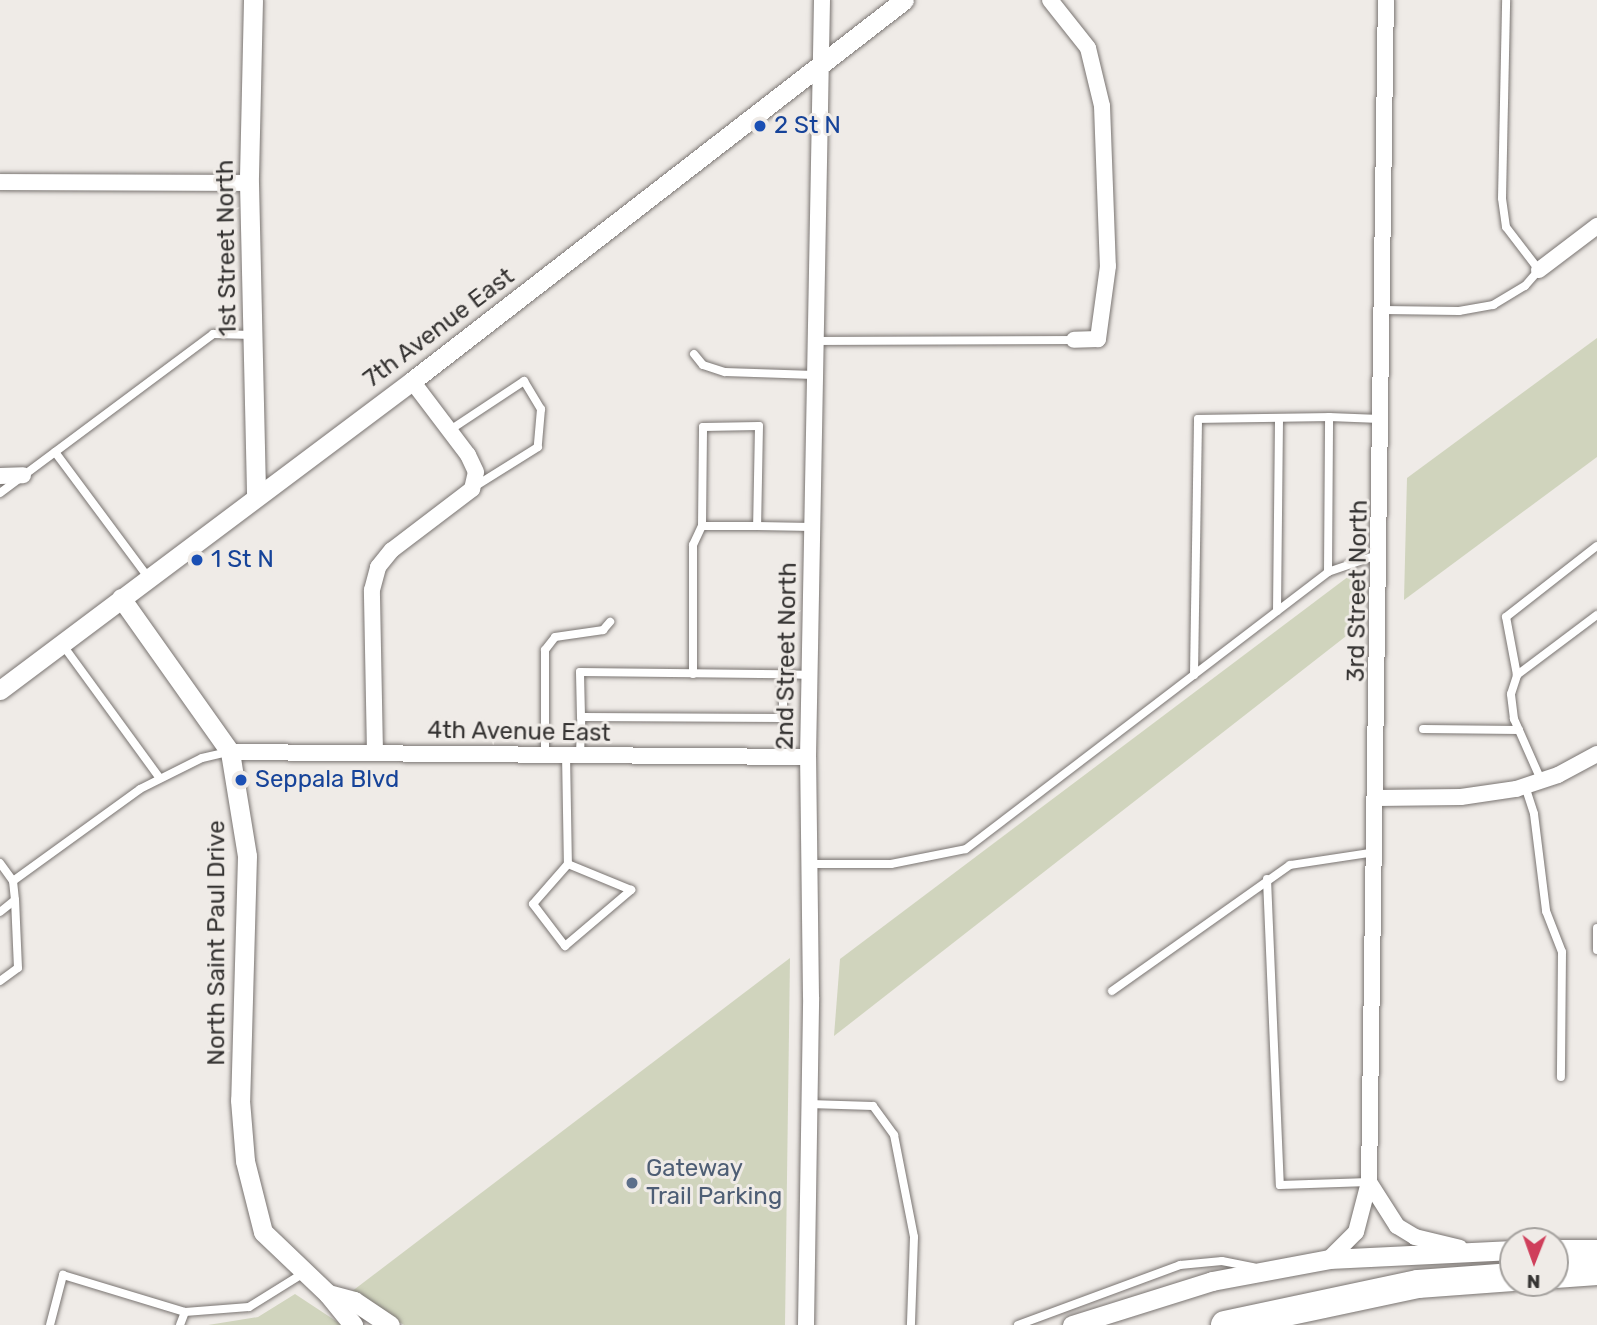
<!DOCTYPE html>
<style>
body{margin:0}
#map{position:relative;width:1597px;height:1325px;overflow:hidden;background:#efebe7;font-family:Rubik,sans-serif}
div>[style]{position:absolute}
.green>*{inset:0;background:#d0d4bd}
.roads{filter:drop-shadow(0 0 2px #797471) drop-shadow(0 0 2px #797471)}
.service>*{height:8px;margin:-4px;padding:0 4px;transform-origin:4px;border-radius:4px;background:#fff}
.minor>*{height:16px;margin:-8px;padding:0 8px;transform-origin:8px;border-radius:8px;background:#fff}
.tertiary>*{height:19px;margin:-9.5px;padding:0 9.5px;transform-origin:9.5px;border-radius:9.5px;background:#fff}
.motorway>*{height:28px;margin:-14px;padding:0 14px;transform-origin:14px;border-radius:14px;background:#fff}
.dots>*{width:19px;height:19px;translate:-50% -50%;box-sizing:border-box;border:4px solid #efebe7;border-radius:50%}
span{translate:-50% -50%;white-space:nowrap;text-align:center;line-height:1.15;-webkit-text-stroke:6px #efebe7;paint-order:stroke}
.transit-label{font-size:24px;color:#164399}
.left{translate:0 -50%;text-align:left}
.street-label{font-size:24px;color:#363433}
.service-label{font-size:24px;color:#4e5e75}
.north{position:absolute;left:1499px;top:1227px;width:70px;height:70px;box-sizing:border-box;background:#efebe7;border:2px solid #a5a29f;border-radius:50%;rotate:181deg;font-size:19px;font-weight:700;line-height:28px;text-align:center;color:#363433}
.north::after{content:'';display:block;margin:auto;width:24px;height:32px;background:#cf3f5b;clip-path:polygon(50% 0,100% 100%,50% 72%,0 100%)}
</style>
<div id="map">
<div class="green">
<div style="clip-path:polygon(1597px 338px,1597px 457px,1404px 600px,1407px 478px)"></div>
<div style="clip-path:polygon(1353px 573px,1359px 626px,834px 1036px,840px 959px)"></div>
<div style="clip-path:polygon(790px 958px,785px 1325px,404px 1325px,351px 1292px)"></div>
<div style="clip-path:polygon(295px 1294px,342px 1325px,208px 1325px,258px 1317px)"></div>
</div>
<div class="roads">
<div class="service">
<div style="left:1383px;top:310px;width:76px;rotate:0.8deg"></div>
<div style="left:1459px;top:311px;width:35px;rotate:-10deg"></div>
<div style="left:1493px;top:305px;width:37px;rotate:-31deg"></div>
<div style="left:1525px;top:286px;width:21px;rotate:-49deg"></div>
<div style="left:1539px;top:270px;width:54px;rotate:-127.5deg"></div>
<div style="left:1506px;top:227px;width:29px;rotate:-98deg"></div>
<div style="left:1502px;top:198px;width:198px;rotate:-88.8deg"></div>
<div style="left:815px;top:341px;width:259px;rotate:-0.2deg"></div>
<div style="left:694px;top:354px;width:14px;rotate:51deg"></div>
<div style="left:703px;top:365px;width:23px;rotate:18deg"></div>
<div style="left:725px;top:372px;width:89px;rotate:1.9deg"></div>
<div style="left:450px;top:430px;width:89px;rotate:-33.5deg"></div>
<div style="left:524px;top:381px;width:33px;rotate:59deg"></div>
<div style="left:541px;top:409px;width:38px;rotate:95deg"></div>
<div style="left:538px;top:447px;width:75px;rotate:148deg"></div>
<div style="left:55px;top:452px;width:156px;rotate:53.4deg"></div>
<div style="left:0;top:493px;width:266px;rotate:-36.7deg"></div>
<div style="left:213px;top:334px;width:40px;rotate:1.4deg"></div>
<div style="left:702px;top:526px;width:55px"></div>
<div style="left:1328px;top:572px;width:155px;rotate:-89.6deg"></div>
<div style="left:1329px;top:417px;width:51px;rotate:2.2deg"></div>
<div style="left:1277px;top:611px;width:193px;rotate:-89.4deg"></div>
<div style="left:62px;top:644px;width:165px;rotate:53.9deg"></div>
<div style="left:580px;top:672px;width:203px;rotate:0.6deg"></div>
<div style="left:783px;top:674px;width:44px;rotate:90deg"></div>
<div style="left:783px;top:718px;width:202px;rotate:-179.7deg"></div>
<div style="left:581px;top:717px;width:45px;rotate:-91.3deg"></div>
<div style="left:693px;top:674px;width:129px;rotate:-90deg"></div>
<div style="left:693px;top:545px;width:21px;rotate:-65deg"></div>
<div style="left:702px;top:526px;width:99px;rotate:-89.4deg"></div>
<div style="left:703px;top:427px;width:56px;rotate:-1deg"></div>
<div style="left:759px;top:426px;width:100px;rotate:91.1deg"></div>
<div style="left:757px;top:526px;width:55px;rotate:1deg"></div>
<div style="left:783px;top:674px;width:26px;rotate:2deg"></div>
<div style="left:1194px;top:675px;width:256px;rotate:-89.1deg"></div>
<div style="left:1198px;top:419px;width:131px;rotate:-0.9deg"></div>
<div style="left:1517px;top:675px;width:59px;rotate:-100.7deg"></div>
<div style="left:1506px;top:617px;width:115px;rotate:-38deg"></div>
<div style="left:1423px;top:729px;width:96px;rotate:0.6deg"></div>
<div style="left:545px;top:754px;width:104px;rotate:-90deg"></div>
<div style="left:545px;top:650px;width:16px;rotate:-52deg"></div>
<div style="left:555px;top:637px;width:49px;rotate:-8.3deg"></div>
<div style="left:603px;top:630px;width:11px;rotate:-49deg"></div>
<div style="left:566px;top:754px;width:110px;rotate:89deg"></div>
<div style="left:568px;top:864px;width:53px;rotate:131.2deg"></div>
<div style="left:533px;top:904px;width:53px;rotate:52.7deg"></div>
<div style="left:565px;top:946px;width:87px;rotate:-40.3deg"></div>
<div style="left:631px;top:890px;width:68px;rotate:-157.6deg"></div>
<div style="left:580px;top:755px;width:38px;rotate:-88deg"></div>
<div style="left:1541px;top:780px;width:67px;rotate:-113.9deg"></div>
<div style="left:1514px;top:719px;width:25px;rotate:-97deg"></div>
<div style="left:1511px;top:694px;width:20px;rotate:-72deg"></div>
<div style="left:1517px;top:675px;width:100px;rotate:-36.9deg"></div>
<div style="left:1525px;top:786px;width:29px;rotate:72deg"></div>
<div style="left:1534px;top:814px;width:98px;rotate:82.9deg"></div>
<div style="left:1546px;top:911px;width:44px;rotate:68.7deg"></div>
<div style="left:1562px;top:952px;width:125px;rotate:90.5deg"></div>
<div style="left:0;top:863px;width:22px;rotate:54deg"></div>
<div style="left:809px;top:864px;width:82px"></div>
<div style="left:891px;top:864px;width:76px;rotate:-11.3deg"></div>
<div style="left:966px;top:849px;width:456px;rotate:-37.4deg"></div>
<div style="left:1328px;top:572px;width:55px;rotate:-19.1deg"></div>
<div style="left:1267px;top:879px;width:306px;rotate:87.6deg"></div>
<div style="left:1280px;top:1185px;width:89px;rotate:-1.9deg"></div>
<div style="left:0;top:912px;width:19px;rotate:-39deg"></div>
<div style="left:15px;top:900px;width:19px;rotate:-96deg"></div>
<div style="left:13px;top:881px;width:157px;rotate:-35.9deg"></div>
<div style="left:140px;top:789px;width:69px;rotate:-26.6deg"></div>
<div style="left:202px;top:758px;width:27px;rotate:-13deg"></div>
<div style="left:1597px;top:928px;width:22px;rotate:90deg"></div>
<div style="left:0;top:981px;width:22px;rotate:-36deg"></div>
<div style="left:18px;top:968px;width:68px;rotate:-92.5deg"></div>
<div style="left:1112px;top:991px;width:218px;rotate:-35.3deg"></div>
<div style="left:1290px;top:865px;width:87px;rotate:-8.6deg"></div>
<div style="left:809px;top:1104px;width:64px;rotate:1.8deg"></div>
<div style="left:873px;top:1106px;width:36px;rotate:54deg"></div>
<div style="left:894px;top:1135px;width:104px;rotate:78.9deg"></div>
<div style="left:914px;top:1237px;width:88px;rotate:92deg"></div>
<div style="left:50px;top:1325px;width:52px;rotate:-75.4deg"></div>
<div style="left:63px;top:1275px;width:127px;rotate:16.9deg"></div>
<div style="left:185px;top:1312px;width:64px;rotate:-4.5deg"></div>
<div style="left:249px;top:1307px;width:62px;rotate:-31.9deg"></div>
<div style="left:180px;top:1325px;width:14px;rotate:-69deg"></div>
<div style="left:1018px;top:1325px;width:173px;rotate:-20.3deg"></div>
<div style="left:1180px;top:1265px;width:42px;rotate:-5.4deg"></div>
<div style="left:1222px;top:1261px;width:32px;rotate:11deg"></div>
</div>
<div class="minor">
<div style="left:1050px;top:0;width:61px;rotate:51.6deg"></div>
<div style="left:1088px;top:48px;width:60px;rotate:76.4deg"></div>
<div style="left:1102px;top:106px;width:160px;rotate:87.9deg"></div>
<div style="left:1108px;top:266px;width:74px;rotate:97.8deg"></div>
<div style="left:1098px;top:339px;width:24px;rotate:178deg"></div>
<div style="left:0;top:182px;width:249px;rotate:0.2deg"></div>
<div style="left:1539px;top:270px;width:73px;rotate:-37.2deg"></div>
<div style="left:0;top:476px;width:23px;rotate:-2deg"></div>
<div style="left:230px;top:752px;width:578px;rotate:0.5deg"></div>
<div style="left:375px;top:753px;width:163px;rotate:-91.1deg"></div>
<div style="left:372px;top:590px;width:24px;rotate:-75deg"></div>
<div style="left:378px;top:567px;width:22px;rotate:-51deg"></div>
<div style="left:392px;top:550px;width:101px;rotate:-37.3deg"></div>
<div style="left:472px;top:489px;width:17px;rotate:-77deg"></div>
<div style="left:476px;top:472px;width:19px;rotate:-115deg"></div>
<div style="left:468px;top:455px;width:93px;rotate:-127.1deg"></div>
<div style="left:1377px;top:798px;width:84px;rotate:-0.7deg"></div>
<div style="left:1461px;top:797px;width:56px;rotate:-8.3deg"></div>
<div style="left:1516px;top:789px;width:44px;rotate:-18.4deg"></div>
<div style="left:1558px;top:775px;width:44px;rotate:-28.3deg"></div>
<div style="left:1369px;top:1182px;width:52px;rotate:57.5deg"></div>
<div style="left:1397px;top:1226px;width:21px;rotate:31deg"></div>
<div style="left:1415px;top:1237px;width:46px;rotate:13.7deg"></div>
<div style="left:1329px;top:1259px;width:38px;rotate:-45deg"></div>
<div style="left:1356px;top:1232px;width:52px;rotate:-75.4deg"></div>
<div style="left:1369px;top:1182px;width:1182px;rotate:-89.18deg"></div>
<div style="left:806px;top:1325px;width:328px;rotate:-89.1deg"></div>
<div style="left:811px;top:997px;width:240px;rotate:-90.7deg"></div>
<div style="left:808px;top:757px;width:757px;rotate:-88.94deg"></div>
</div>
<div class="tertiary">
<div style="left:253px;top:0;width:183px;rotate:91.3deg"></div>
<div style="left:249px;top:183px;width:312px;rotate:88.7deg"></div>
<div style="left:121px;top:598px;width:189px;rotate:54.7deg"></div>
<div style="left:230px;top:752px;width:105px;rotate:80.7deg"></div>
<div style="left:247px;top:856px;width:244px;rotate:91.6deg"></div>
<div style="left:240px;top:1100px;width:61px;rotate:85.3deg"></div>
<div style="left:245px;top:1161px;width:73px;rotate:75.8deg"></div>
<div style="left:263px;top:1232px;width:90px;rotate:43.6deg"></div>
<div style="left:328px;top:1294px;width:40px;rotate:51deg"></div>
<div style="left:0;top:690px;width:515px;rotate:-36.87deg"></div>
<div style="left:412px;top:381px;width:622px;rotate:-37.75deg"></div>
<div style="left:1555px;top:1249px;width:42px"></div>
<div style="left:328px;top:1294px;width:27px;rotate:15deg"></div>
<div style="left:354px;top:1301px;width:43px;rotate:33.7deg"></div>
<div style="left:1072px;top:1325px;width:147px;rotate:-17.4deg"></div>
<div style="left:1212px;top:1281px;width:119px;rotate:-10.6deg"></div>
<div style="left:1329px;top:1259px;width:184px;rotate:-2.8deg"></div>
</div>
<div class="motorway">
<div style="left:1555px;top:1274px;width:42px;rotate:-4.1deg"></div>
<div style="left:1225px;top:1325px;width:197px;rotate:-12deg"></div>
<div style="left:1418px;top:1284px;width:95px;rotate:-4.2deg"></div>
</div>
</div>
<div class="dots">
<div style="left:760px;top:126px;background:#1a4fb4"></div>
<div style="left:197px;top:560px;background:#1a4fb4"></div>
<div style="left:241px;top:780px;background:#1a4fb4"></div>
<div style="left:632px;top:1183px;background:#5c6f8a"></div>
</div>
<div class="transit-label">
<span class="left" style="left:774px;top:126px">2 St N</span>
<span class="left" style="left:211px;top:560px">1 St N</span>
<span class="left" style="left:255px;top:780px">Seppala Blvd</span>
</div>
<div class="street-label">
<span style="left:227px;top:248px;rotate:-91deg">1st Street North</span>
<span style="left:439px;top:328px;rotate:-37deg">7th Avenue East</span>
<span style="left:1358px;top:591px;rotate:-89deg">3rd Street North</span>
<span style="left:787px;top:656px;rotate:-89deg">2nd Street North</span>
<span style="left:519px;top:732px;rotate:1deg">4th Avenue East</span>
<span style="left:217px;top:943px;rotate:-90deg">North Saint Paul Drive</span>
</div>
<div class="service-label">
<span class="left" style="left:646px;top:1183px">Gateway<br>Trail Parking</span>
</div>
<div class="north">N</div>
</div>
